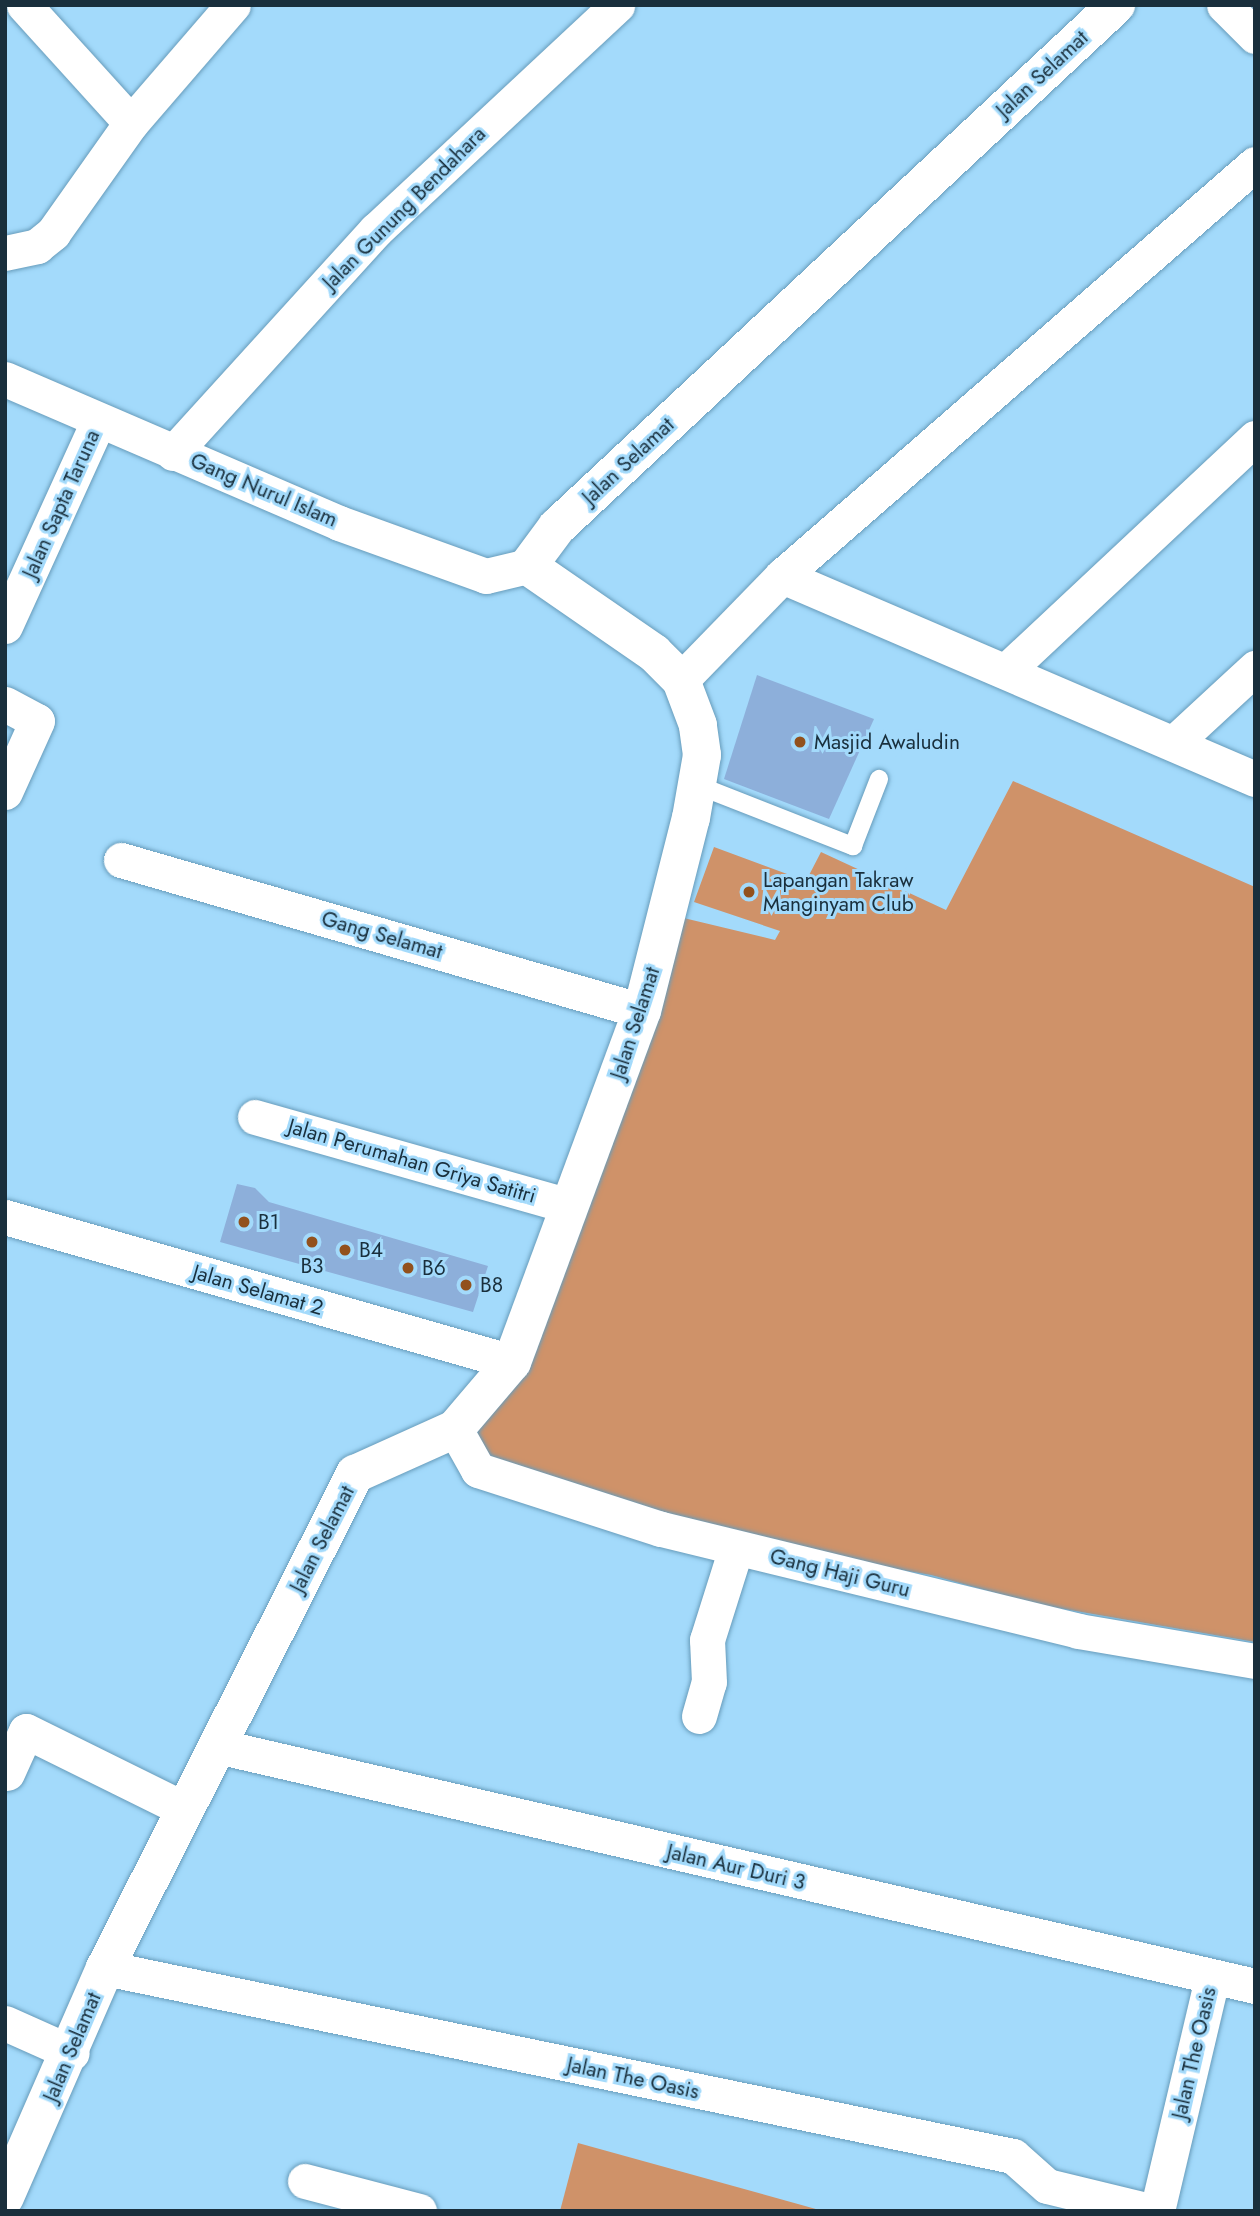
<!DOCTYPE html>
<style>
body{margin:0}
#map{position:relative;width:1260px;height:2216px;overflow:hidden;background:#a3dafb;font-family:Jost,sans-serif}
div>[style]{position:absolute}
.green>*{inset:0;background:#cf9269}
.building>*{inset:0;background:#8dafda}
.roads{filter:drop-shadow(0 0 2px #679cbb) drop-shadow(0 0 2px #679cbb)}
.service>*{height:18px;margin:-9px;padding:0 9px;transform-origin:9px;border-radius:9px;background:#fff}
.minor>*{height:35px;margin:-17.5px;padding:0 17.5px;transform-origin:17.5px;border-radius:17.5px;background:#fff}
.tertiary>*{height:38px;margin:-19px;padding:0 19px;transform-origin:19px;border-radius:19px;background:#fff}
.dots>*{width:19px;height:19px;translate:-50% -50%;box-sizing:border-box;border:4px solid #a3dafb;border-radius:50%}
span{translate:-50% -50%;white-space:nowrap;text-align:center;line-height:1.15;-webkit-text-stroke:6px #a3dafb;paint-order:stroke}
.street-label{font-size:21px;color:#192f3c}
.poi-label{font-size:21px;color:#192f3c}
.left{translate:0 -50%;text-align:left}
.frame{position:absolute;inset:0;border:7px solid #192f3c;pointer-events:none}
</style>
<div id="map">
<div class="green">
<div style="clip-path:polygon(1013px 781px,1255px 887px,1255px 1642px,1035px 1604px,931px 1575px,661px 1529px,524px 1488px,455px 1429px,512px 1362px,667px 914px,775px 940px,780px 931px,694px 902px,714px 847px,806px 881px,821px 852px,946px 910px)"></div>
<div style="clip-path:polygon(578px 2143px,823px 2211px,560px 2211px)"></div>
</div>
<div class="building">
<div style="clip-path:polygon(757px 675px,874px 719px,829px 819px,724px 779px)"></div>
<div style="clip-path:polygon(237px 1184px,255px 1188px,269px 1202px,488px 1266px,473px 1312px,220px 1242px)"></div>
</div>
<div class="roads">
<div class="service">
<div style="left:697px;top:785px;width:168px;rotate:21.4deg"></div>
<div style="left:853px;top:846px;width:72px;rotate:-68.8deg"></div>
</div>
<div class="minor">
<div style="left:24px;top:5px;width:159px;rotate:47.8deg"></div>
<div style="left:1224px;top:5px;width:44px;rotate:45deg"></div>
<div style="left:5px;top:253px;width:33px;rotate:-12deg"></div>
<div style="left:37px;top:246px;width:21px;rotate:-39deg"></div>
<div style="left:53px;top:233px;width:135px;rotate:-54.7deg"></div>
<div style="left:131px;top:123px;width:156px;rotate:-49.2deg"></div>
<div style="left:5px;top:379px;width:364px;rotate:23.3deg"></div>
<div style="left:339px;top:523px;width:156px;rotate:19.8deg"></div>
<div style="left:486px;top:576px;width:43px;rotate:-13.4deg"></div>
<div style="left:173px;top:453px;width:302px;rotate:-47.7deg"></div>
<div style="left:376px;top:230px;width:330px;rotate:-43deg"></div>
<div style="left:782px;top:576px;width:515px;rotate:23.23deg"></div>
<div style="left:5px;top:626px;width:226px;rotate:-65.5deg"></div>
<div style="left:1006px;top:671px;width:341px;rotate:-43.1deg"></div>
<div style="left:681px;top:680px;width:145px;rotate:-45.8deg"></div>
<div style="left:782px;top:576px;width:627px;rotate:-41.06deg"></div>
<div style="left:5px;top:704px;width:36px;rotate:28deg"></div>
<div style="left:37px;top:721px;width:78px;rotate:114.3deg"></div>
<div style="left:1176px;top:741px;width:108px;rotate:-42.7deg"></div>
<div style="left:121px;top:860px;width:542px;rotate:16.16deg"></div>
<div style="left:255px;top:1117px;width:327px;rotate:15.8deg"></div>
<div style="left:5px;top:1217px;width:527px;rotate:15.96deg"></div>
<div style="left:455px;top:1429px;width:47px;rotate:60.7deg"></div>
<div style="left:478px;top:1470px;width:192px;rotate:17.9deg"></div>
<div style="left:661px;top:1529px;width:429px;rotate:13.7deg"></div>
<div style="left:1078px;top:1631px;width:180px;rotate:9.6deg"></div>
<div style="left:699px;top:1716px;width:35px;rotate:-74deg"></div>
<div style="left:709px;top:1682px;width:42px;rotate:-92.7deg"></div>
<div style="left:707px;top:1640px;width:96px;rotate:-72.5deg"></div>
<div style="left:217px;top:1746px;width:1065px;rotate:13.02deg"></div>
<div style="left:7px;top:1773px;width:46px;rotate:-65.7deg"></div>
<div style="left:26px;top:1731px;width:176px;rotate:26.3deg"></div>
<div style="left:105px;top:1968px;width:927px;rotate:11.7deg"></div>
<div style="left:1013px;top:2156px;width:45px;rotate:41.4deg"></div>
<div style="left:1047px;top:2186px;width:106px;rotate:13.6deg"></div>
<div style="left:5px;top:2023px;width:73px;rotate:24.1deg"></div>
<div style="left:305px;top:2181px;width:118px;rotate:14.7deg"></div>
<div style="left:1157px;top:2211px;width:239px;rotate:-76.7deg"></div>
</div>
<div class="tertiary">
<div style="left:5px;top:2197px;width:250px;rotate:-66.4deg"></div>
<div style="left:105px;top:1968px;width:554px;rotate:-63.16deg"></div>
<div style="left:355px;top:1474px;width:110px;rotate:-24.2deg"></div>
<div style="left:455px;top:1429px;width:88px;rotate:-49.6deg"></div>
<div style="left:512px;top:1362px;width:374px;rotate:-69.7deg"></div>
<div style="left:642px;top:1011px;width:199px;rotate:-75.8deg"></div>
<div style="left:691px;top:818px;width:64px;rotate:-80.1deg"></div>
<div style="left:702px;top:755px;width:30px;rotate:-98deg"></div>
<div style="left:698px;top:725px;width:48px;rotate:-110.7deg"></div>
<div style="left:681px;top:680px;width:38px;rotate:-135deg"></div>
<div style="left:654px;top:653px;width:153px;rotate:-145.4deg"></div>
<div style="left:528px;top:566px;width:49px;rotate:-53.4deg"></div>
<div style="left:557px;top:527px;width:765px;rotate:-43.04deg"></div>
</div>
</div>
<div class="dots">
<div style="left:800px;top:742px;background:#92511d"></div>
<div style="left:749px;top:892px;background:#92511d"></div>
<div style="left:244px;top:1222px;background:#92511d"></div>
<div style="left:312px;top:1242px;background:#92511d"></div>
<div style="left:345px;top:1250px;background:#92511d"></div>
<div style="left:408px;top:1268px;background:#92511d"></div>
<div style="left:466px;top:1285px;background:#92511d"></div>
</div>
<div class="street-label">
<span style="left:1042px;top:74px;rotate:-43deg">Jalan Selamat</span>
<span style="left:404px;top:208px;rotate:-45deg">Jalan Gunung Bendahara</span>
<span style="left:628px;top:461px;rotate:-43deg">Jalan Selamat</span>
<span style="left:264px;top:490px;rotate:23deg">Gang Nurul Islam</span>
<span style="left:61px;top:504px;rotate:-66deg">Jalan Sapta Taruna</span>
<span style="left:382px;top:935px;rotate:16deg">Gang Selamat</span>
<span style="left:635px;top:1023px;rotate:-72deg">Jalan Selamat</span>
<span style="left:412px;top:1161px;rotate:16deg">Jalan Perumahan Griya Satitri</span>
<span style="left:258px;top:1290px;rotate:16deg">Jalan Selamat 2</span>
<span style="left:322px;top:1539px;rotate:-63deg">Jalan Selamat</span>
<span style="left:840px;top:1573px;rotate:14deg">Gang Haji Guru</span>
<span style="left:736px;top:1867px;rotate:13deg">Jalan Aur Duri 3</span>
<span style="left:72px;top:2047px;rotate:-67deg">Jalan Selamat</span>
<span style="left:1194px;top:2053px;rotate:-77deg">Jalan The Oasis</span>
<span style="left:633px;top:2078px;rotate:12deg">Jalan The Oasis</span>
</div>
<div class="poi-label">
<span class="left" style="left:814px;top:742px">Masjid Awaludin</span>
<span class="left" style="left:763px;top:892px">Lapangan Takraw<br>Manginyam Club</span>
<span class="left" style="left:258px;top:1222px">B1</span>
<span class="left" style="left:359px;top:1250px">B4</span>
<span style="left:312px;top:1266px">B3</span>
<span class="left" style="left:422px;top:1268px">B6</span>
<span class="left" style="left:480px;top:1285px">B8</span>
</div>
<div class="frame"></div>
</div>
